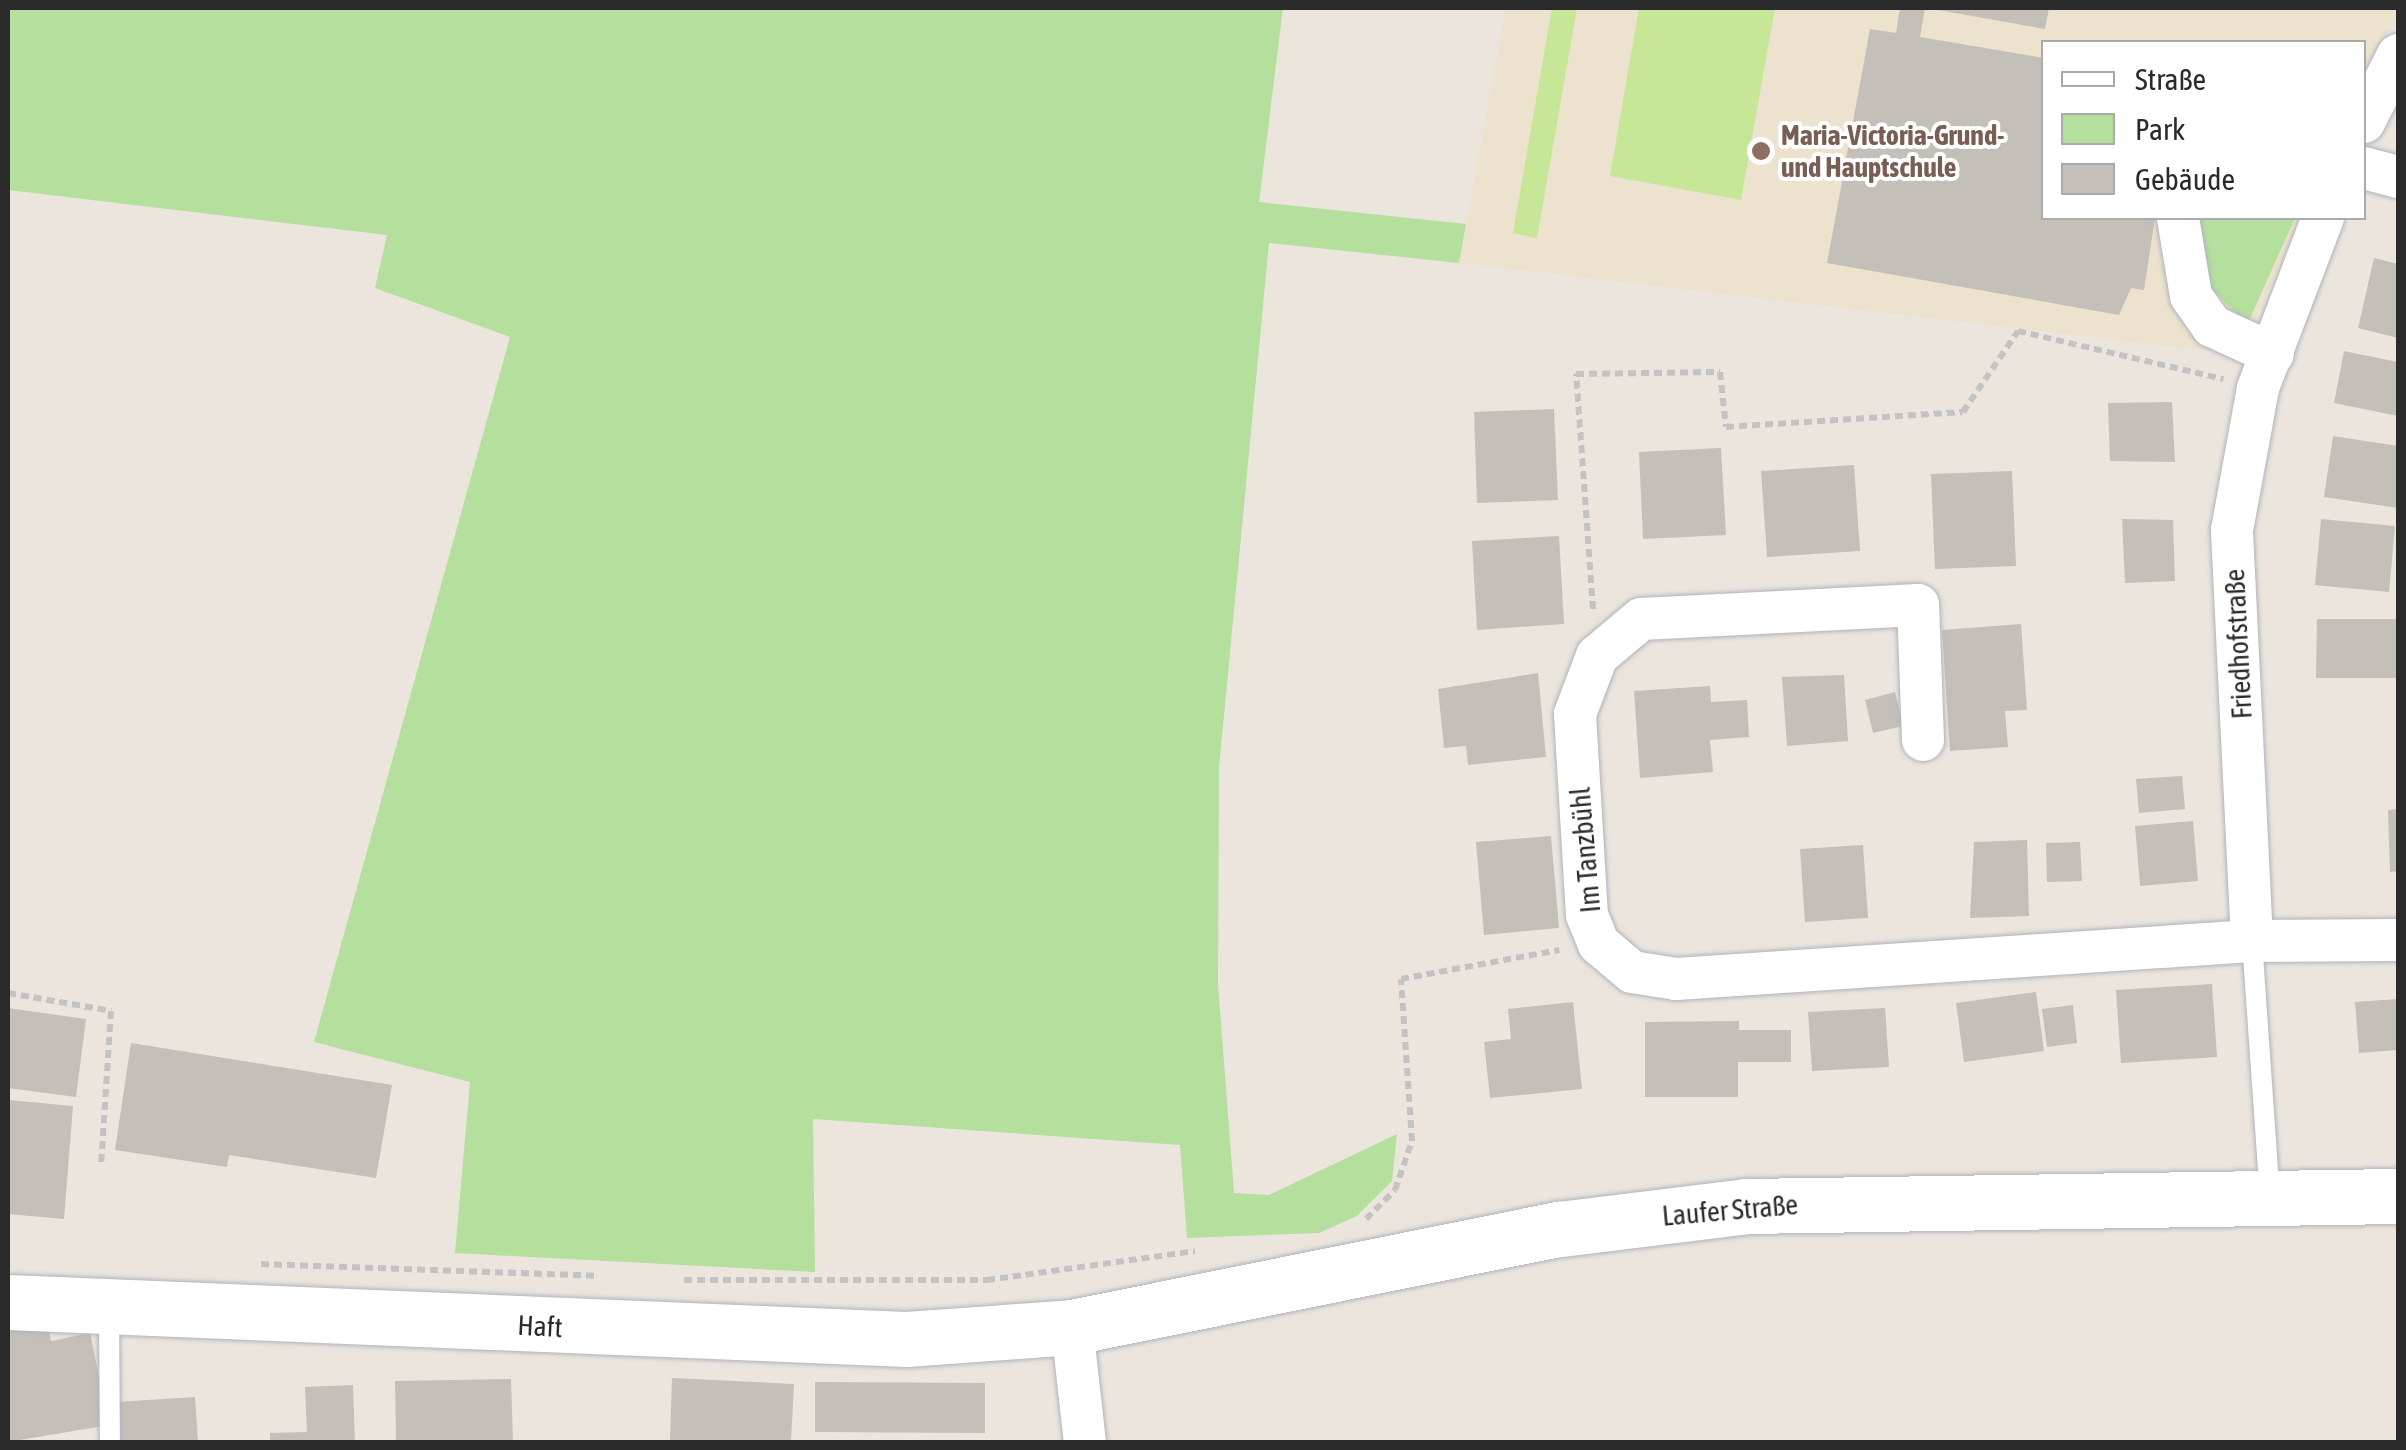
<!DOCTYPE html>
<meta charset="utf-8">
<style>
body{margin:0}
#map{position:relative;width:2406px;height:1450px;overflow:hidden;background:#ebe5dd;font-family:"Asap Condensed",sans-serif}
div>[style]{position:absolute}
.education>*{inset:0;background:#ece2cd}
.green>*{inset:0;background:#b4df9c}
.pitch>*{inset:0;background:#c6e698}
.building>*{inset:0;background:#c4bfb8}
.path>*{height:6px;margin-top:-3px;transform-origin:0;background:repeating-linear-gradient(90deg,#c3c3c3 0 8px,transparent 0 13px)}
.roads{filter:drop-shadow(0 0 2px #b0b3bd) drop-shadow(0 0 2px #b0b3bd)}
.service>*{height:20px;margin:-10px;padding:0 10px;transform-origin:10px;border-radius:10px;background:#fff}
.minor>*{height:42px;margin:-21px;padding:0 21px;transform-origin:21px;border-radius:21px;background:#fff}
.secondary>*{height:55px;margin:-27.5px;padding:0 27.5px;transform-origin:27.5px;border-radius:27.5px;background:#fff}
.dots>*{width:28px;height:28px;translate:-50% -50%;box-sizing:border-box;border:5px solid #fff;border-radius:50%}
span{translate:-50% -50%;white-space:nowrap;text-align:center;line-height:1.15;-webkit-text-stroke:8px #fff;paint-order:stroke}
.education-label{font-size:28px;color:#785e54;font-weight:700}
.left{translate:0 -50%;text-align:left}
.street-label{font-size:28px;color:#2a2a2a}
.frame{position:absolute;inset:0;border:10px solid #2a2a2a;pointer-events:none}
.legend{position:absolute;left:2041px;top:40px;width:325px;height:180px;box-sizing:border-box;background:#fff;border:2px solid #aaa;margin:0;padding:12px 18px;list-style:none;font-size:30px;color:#2a2a2a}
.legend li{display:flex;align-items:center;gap:20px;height:50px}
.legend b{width:50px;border:2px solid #aaa}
</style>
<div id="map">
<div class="education">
<div style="clip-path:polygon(1506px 8px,2398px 8px,2364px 85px,2364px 42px,2044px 42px,2044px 218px,2302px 218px,2238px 354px,1459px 263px)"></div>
</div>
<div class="green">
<div style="clip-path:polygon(8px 8px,1283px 8px,1259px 202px,1466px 224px,1459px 263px,1269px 243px,1219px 768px,1218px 984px,1234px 1193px,1269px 1195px,1397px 1134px,1392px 1181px,1357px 1216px,1319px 1233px,1187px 1238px,1180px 1145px,813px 1119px,815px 1272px,455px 1253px,470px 1082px,314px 1042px,510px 337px,375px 288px,387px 235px,8px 190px)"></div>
<div style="clip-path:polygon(2198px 218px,2295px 218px,2247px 325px,2207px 284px)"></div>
</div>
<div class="pitch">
<div style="clip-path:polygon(1552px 8px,1577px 8px,1537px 238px,1513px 233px)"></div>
<div style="clip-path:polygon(1639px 8px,1775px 8px,1741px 200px,1610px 176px)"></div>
</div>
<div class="building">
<div style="clip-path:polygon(1900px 8px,1925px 8px,1920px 37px,2044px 58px,2044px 218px,2155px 218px,2144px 290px,2131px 288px,2119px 315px,1827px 263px,1870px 29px,1896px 33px)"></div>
<div style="clip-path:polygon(1927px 8px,2049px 8px,2045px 29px)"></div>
<div style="clip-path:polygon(2374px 258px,2398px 264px,2398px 338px,2358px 328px)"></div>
<div style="clip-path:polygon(2344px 351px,2398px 362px,2398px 416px,2334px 403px)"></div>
<div style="clip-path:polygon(2172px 402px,2175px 462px,2110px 461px,2108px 403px)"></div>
<div style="clip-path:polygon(1554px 409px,1558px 500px,1477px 503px,1474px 412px)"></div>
<div style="clip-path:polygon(2333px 436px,2398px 446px,2398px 508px,2324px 497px)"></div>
<div style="clip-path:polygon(1721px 448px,1726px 535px,1643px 539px,1639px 452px)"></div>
<div style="clip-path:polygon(1854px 465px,1860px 551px,1767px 557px,1761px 471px)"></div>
<div style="clip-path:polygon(2012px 471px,2016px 566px,1935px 569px,1931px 474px)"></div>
<div style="clip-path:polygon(2122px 519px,2173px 520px,2175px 581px,2125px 583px)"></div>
<div style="clip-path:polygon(2321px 519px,2395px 526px,2389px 592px,2315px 585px)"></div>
<div style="clip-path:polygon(1559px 536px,1564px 624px,1477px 630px,1472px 541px)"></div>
<div style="clip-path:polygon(2317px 619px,2398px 619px,2398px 678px,2316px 678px)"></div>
<div style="clip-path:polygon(2021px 624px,2027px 710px,2005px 711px,2008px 747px,1950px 751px,1942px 630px)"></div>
<div style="clip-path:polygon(1538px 673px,1546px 757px,1468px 765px,1466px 746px,1444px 748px,1438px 689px)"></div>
<div style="clip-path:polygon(1844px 675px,1848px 741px,1787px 746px,1782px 677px)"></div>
<div style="clip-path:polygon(1710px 686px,1711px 702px,1747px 700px,1749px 737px,1710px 740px,1713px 772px,1640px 778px,1634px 691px)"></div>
<div style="clip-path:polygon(1895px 692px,1903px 726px,1873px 733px,1865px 700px)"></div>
<div style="clip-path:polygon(2182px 776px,2185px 809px,2139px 813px,2136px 779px)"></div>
<div style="clip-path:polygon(2398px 809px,2398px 871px,2390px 872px,2388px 810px)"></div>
<div style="clip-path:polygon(2193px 821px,2198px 881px,2140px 886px,2135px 826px)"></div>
<div style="clip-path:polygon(1551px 836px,1559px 928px,1484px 935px,1476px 842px)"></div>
<div style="clip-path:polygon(2027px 840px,2029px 916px,1970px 918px,1974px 842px)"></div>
<div style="clip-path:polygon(2080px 842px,2082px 881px,2047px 882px,2046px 843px)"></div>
<div style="clip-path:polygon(1863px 845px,1868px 918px,1805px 922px,1800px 849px)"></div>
<div style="clip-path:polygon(2212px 984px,2217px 1057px,2121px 1063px,2116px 990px)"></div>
<div style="clip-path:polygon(2036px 992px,2044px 1051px,1964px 1062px,1956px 1003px)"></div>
<div style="clip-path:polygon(2398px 999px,2398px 1050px,2359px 1053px,2355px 1002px)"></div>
<div style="clip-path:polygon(1573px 1002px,1582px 1089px,1490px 1098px,1484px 1042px,1511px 1039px,1508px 1009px)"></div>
<div style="clip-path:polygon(2073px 1005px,2077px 1043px,2047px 1047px,2042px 1009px)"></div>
<div style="clip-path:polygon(8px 1008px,86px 1019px,76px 1097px,8px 1088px)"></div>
<div style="clip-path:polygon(1885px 1008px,1889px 1067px,1812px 1071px,1808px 1012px)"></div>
<div style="clip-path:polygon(1739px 1021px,1739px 1030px,1791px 1030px,1791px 1062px,1738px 1062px,1738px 1097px,1645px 1097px,1645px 1022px)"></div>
<div style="clip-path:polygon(131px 1043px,392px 1085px,376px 1178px,229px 1155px,227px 1167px,115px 1150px)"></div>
<div style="clip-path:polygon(8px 1100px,73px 1106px,64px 1219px,8px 1214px)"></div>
<div style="clip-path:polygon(47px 1321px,51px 1341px,90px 1333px,109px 1425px,8px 1442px,8px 1329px)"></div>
<div style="clip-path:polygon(672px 1378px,794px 1384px,791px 1442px,670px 1440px)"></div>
<div style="clip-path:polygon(511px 1379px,513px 1442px,396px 1442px,395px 1381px)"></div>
<div style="clip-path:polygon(815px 1382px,985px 1383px,985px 1433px,815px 1432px)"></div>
<div style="clip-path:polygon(353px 1385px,355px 1442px,270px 1442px,270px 1433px,307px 1432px,305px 1387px)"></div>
<div style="clip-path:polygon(195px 1397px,198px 1442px,118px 1442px,116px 1402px)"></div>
</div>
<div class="path">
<div style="left:1593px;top:609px;width:236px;rotate:-94.1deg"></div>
<div style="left:1576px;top:374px;width:144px;rotate:-0.8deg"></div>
<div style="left:1720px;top:372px;width:55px;rotate:83.8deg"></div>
<div style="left:1726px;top:427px;width:237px;rotate:-3.6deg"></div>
<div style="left:1963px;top:412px;width:98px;rotate:-55.8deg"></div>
<div style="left:2018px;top:331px;width:211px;rotate:13.2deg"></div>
<div style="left:8px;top:993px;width:105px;rotate:9.9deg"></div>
<div style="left:111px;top:1011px;width:156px;rotate:93.7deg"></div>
<div style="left:1366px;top:1219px;width:41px;rotate:-45deg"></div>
<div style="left:1395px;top:1190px;width:52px;rotate:-70.9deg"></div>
<div style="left:1412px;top:1141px;width:162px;rotate:-93.9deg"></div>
<div style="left:1401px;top:979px;width:161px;rotate:-10.4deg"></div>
<div style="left:261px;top:1264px;width:336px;rotate:2deg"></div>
<div style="left:684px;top:1280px;width:303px"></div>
<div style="left:987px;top:1280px;width:210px;rotate:-7.9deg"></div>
</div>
<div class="roads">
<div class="service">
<div style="left:2252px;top:941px;width:256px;rotate:86deg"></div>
<div style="left:109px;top:1310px;width:132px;rotate:89.6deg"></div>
</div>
<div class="minor">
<div style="left:2364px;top:122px;width:75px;rotate:-63.1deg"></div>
<div style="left:2364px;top:168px;width:35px;rotate:15deg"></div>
<div style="left:2178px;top:218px;width:79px;rotate:80.5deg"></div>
<div style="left:2191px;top:296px;width:37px;rotate:55deg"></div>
<div style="left:2212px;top:326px;width:67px;rotate:24.7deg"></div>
<div style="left:1923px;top:740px;width:135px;rotate:-92.1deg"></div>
<div style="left:1918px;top:605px;width:277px;rotate:177.1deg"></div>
<div style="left:1641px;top:619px;width:57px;rotate:139.9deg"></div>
<div style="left:1597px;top:656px;width:62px;rotate:110.8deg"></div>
<div style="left:1575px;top:714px;width:201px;rotate:86.6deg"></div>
<div style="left:1587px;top:915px;width:31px;rotate:68deg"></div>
<div style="left:1599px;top:944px;width:43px;rotate:40.3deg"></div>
<div style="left:1632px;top:972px;width:45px;rotate:9deg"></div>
<div style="left:1676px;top:979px;width:577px;rotate:-3.77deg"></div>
<div style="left:2252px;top:941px;width:146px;rotate:-0.4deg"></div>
<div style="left:2252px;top:941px;width:411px;rotate:-92.8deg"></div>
<div style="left:2232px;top:530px;width:144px;rotate:-79.6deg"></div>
<div style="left:2258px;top:388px;width:182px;rotate:-69.1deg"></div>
<div style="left:1072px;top:1327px;width:116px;rotate:83.6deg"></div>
</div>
<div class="secondary">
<div style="left:8px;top:1302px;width:899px;rotate:2.36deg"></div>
<div style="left:906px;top:1339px;width:166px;rotate:-4.1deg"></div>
<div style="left:1072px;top:1327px;width:498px;rotate:-11.4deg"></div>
<div style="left:1560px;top:1229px;width:187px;rotate:-7deg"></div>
<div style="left:1746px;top:1206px;width:652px;rotate:-0.88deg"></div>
</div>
</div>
<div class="dots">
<div style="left:1761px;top:151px;background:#8d6e63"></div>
</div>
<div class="education-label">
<span class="left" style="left:1781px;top:151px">Maria-Victoria-Grund-<br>und Hauptschule</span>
</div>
<div class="street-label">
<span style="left:2238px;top:644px;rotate:-93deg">Friedhofstraße</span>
<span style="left:1585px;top:850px;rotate:-95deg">Im Tanzbühl</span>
<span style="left:1730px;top:1210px;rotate:-5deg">Laufer Straße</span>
<span style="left:540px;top:1326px;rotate:3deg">Haft</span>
</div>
<div class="frame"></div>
<ul class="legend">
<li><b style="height:12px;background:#fff"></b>Straße</li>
<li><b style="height:28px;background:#b4df9c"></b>Park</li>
<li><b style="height:28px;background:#c4bfb8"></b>Gebäude</li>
</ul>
</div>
